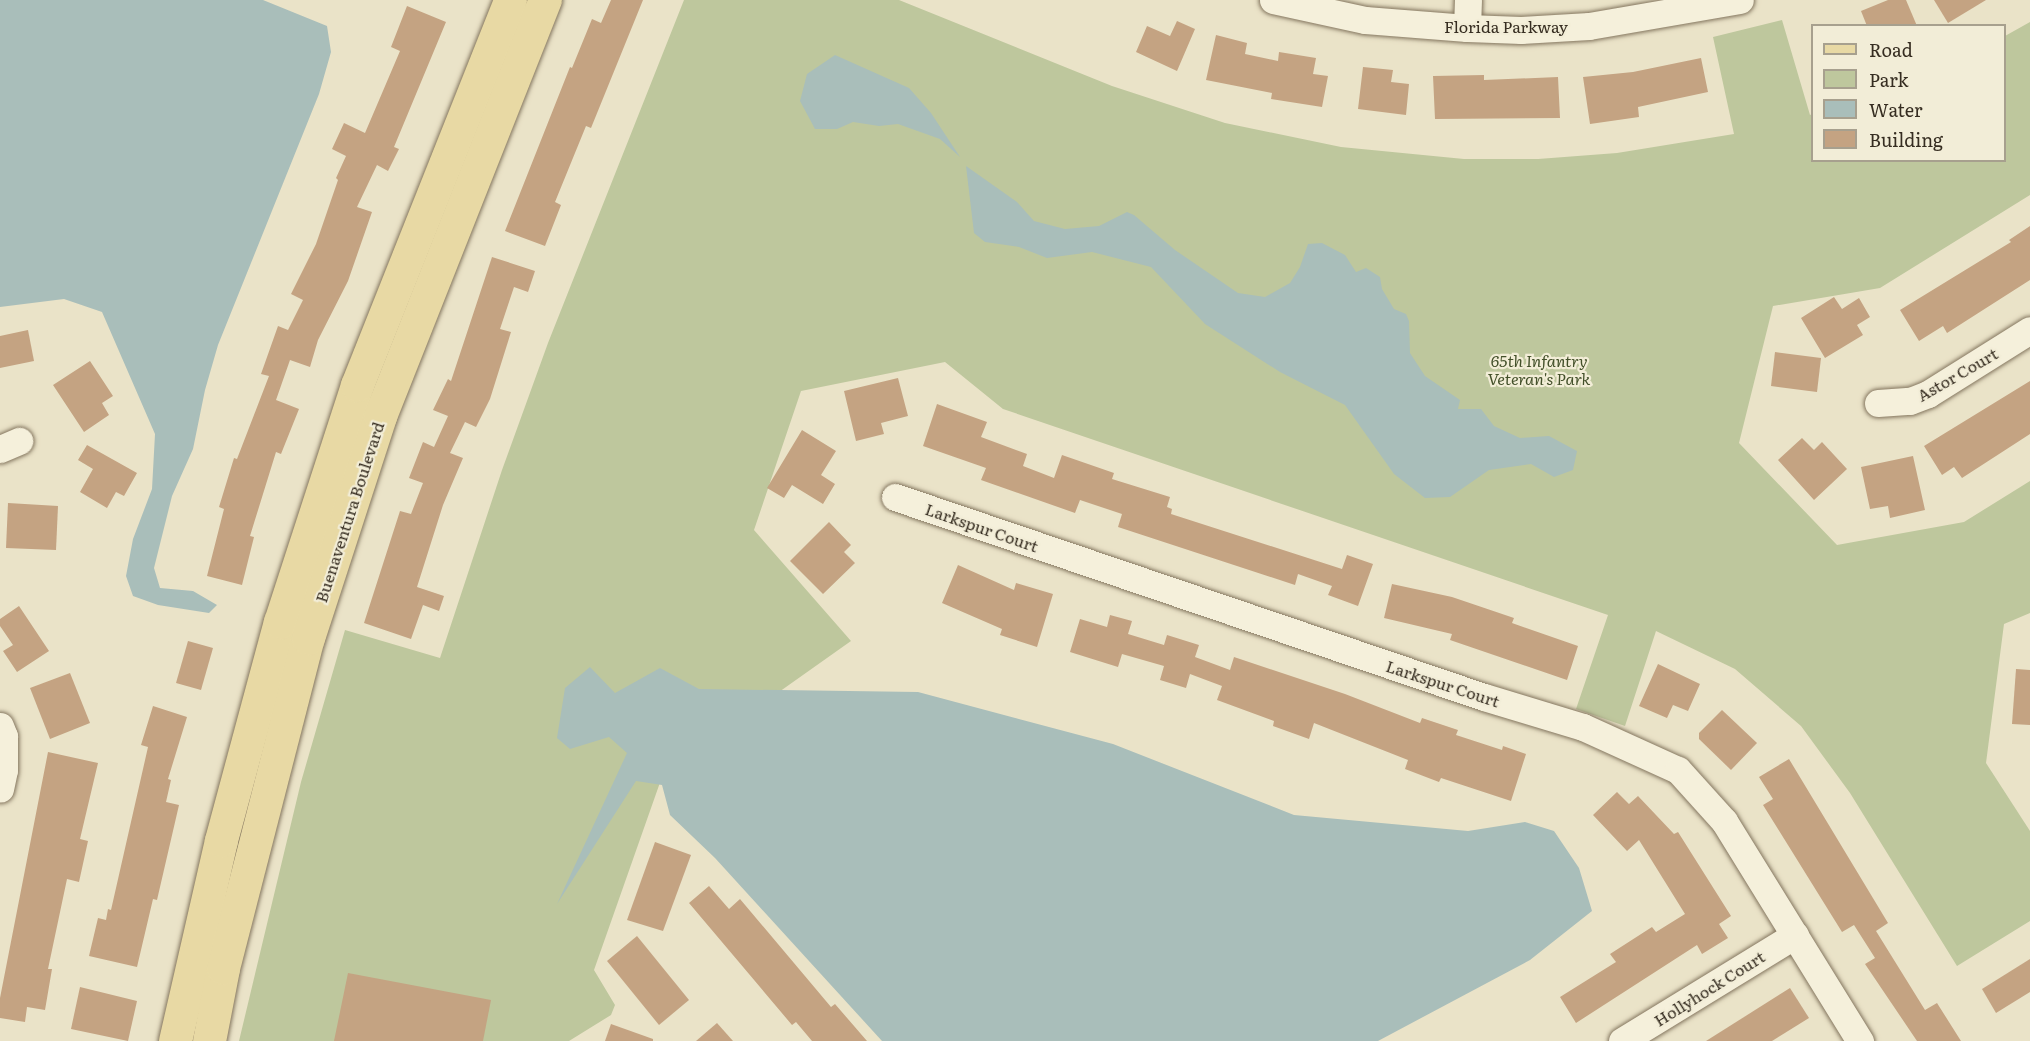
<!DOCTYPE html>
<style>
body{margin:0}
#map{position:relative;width:2030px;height:1041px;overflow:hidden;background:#eae3c8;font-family:Literata,serif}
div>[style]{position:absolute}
.green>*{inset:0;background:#bec79d}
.water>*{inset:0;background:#a9beba}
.building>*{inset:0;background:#c4a382}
.roads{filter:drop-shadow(0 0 2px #84765f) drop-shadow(0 0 2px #84765f)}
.minor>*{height:27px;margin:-13.5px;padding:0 13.5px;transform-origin:13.5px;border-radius:13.5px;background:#f5f0db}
.major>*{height:33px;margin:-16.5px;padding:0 16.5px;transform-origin:16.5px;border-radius:16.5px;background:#e8d9a4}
span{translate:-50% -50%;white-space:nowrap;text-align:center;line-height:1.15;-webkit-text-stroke:4.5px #f2edd7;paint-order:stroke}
.street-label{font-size:16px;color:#362d21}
.park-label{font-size:16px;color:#43502a;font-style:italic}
.legend{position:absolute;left:1811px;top:24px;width:195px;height:138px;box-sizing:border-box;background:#f2edd7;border:2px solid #a7a08e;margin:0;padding:8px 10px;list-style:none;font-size:18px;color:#362d21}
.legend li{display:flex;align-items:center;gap:12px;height:30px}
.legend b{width:30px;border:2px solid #a7a08e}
</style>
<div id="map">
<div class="green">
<div style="clip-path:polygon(684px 0,899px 0,1112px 86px,1225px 123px,1341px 147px,1464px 159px,1538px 159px,1617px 153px,1734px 134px,1713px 37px,1782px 20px,1810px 115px,1812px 114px,1812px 160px,2004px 160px,2005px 36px,2030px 22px,2030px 195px,1880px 288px,1773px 306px,1739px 443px,1837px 545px,1964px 522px,2030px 481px,2030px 613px,2004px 624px,1986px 763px,2030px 831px,2030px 921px,1957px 966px,1850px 793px,1801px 726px,1735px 669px,1656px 631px,1625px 726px,1576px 709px,1608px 615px,1003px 409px,945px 362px,801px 391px,754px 530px,851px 641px,663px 774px,594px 970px,615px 1005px,611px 1015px,569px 1041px,239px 1041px,301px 782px,345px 630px,440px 658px,502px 470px,548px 343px)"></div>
</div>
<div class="water">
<div style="clip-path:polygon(0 0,263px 0,327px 26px,331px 52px,319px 94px,218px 345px,205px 390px,193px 449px,172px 496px,154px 568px,160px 588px,193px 591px,217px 605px,209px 613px,158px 605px,133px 596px,126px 576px,133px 539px,152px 489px,155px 434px,102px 312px,64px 299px,0 307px)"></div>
<div style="clip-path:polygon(835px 55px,909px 88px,931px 113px,960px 157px,940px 139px,898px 124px,879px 126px,853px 122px,837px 129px,815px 129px,800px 101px,807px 74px)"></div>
<div style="clip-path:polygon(966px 166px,1017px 202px,1034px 221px,1065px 229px,1099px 226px,1127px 212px,1134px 215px,1175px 250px,1238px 293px,1265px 297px,1290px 283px,1300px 267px,1308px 244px,1322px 243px,1345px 255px,1356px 272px,1366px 268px,1380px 277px,1382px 289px,1394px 309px,1406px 314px,1409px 321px,1410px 353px,1425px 376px,1460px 400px,1458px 409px,1481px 409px,1494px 426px,1520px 438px,1549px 436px,1577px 451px,1573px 470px,1554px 477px,1531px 464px,1489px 470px,1450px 497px,1425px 498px,1394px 474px,1345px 405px,1280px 372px,1205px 324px,1151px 267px,1092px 252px,1047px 258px,1019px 247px,985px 242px,974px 233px)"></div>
<div style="clip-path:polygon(590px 667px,615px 693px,660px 668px,699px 689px,918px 692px,1113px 744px,1294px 815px,1468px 831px,1525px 822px,1554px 831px,1579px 868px,1592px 911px,1530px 960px,1378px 1041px,882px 1041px,715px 858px,670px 815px,662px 785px,636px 781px,557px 904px,627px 753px,609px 737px,570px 749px,557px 738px,565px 688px)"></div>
</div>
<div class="building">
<div style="clip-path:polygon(611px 0,643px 0,591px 128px,586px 126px,555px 202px,561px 205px,545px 246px,505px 231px,570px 67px,572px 68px,592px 19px,601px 23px)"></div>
<div style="clip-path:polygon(1888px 0,1906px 0,1917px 26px,1867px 26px,1861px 11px)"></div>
<div style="clip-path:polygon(1934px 0,1986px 0,1948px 23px)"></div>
<div style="clip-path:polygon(407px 6px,446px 22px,394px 147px,399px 149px,388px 171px,377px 165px,357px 207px,372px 212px,348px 281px,318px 340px,310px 367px,290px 360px,276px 400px,299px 409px,281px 454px,276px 452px,250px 536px,254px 537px,242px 585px,207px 576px,224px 509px,219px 507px,234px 458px,237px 459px,269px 376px,261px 374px,278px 326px,288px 330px,303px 300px,291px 294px,316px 244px,338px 180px,336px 178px,346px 156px,332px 149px,344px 123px,365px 133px,400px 51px,391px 47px)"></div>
<div style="clip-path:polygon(1177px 21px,1195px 29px,1177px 71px,1136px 52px,1147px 26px,1170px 36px)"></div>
<div style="clip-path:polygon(1216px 35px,1247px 43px,1245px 54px,1278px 61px,1279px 52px,1316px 58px,1313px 74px,1328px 76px,1322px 107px,1271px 99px,1272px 93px,1206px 80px)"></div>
<div style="clip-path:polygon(1701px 58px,1708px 92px,1638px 107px,1639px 117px,1590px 124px,1583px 77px,1633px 72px)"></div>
<div style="clip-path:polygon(1363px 67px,1393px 70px,1391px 82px,1409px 84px,1406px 115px,1358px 109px)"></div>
<div style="clip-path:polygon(1484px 75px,1484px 80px,1558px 77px,1560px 118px,1435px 119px,1433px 76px)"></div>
<div style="clip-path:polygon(2030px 226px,2030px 280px,1947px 333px,1943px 326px,1919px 341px,1900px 310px,2011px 242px,2009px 240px)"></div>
<div style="clip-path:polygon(492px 257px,535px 271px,528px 292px,514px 287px,500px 329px,511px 332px,490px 399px,476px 427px,465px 422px,450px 453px,463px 458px,443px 505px,417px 587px,444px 596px,439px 611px,423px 605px,411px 639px,364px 623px,400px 511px,411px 514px,423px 483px,409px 478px,423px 442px,434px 447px,448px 416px,433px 410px,448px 379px,451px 381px)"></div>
<div style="clip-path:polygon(1834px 297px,1842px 309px,1859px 298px,1870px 317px,1857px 325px,1863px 335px,1825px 358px,1801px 318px)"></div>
<div style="clip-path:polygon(28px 330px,34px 361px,0 368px,0 336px)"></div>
<div style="clip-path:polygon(1775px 352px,1821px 358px,1817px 392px,1771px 386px)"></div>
<div style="clip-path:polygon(90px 361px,113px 396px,102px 403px,109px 415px,84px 432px,53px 385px)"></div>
<div style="clip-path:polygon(898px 378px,908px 416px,881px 423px,884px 434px,856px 441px,844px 391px)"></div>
<div style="clip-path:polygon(2030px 381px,2030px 434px,1962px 478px,1954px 467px,1942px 475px,1924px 446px)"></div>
<div style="clip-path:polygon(937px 404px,987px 422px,981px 437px,1027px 454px,1023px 466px,1054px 478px,1062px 455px,1114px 473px,1112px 479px,1170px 497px,1167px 507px,1172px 509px,1171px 514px,1342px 569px,1347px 555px,1373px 564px,1358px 606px,1328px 595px,1332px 586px,1298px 574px,1295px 585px,1118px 527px,1122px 514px,1080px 500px,1075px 513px,981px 480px,986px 468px,923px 446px)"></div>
<div style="clip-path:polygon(802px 430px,836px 451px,821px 475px,835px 484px,823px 504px,792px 485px,784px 498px,767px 488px)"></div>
<div style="clip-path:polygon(1802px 438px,1814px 450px,1822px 442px,1847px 469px,1814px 500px,1778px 460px)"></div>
<div style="clip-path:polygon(87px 445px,137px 473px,124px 496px,116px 492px,107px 508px,80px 492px,93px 469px,78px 460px)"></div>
<div style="clip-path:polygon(1913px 456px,1925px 510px,1890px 518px,1888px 506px,1870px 509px,1861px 467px)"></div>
<div style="clip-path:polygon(8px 503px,58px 506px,56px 550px,6px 548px)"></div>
<div style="clip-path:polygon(829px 522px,851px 545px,844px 552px,855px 563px,823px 594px,790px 561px)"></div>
<div style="clip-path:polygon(958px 565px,1014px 590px,1016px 583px,1053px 594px,1037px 647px,1000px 635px,1002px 629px,942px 603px)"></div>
<div style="clip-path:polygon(1392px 584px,1452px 597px,1514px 618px,1512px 623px,1578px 646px,1567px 680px,1450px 640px,1452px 634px,1384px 618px)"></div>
<div style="clip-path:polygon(19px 606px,49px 651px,17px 672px,3px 651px,13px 645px,0 626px,0 619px)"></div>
<div style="clip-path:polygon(1110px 615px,1132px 621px,1128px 634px,1164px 645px,1167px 635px,1199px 645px,1195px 657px,1230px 670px,1234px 657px,1345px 694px,1420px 723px,1422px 718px,1458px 730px,1456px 735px,1502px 750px,1503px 746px,1526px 754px,1511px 801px,1441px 778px,1439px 782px,1405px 769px,1408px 760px,1314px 723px,1309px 739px,1273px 726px,1274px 721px,1217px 700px,1222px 686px,1190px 674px,1186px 688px,1160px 680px,1164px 666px,1122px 654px,1118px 667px,1070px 652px,1080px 619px,1107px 627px)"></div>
<div style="clip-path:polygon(188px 641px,213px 648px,201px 690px,176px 683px)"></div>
<div style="clip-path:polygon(1658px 664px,1700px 684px,1688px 711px,1673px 705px,1667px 718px,1639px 706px)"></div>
<div style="clip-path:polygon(2016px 669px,2030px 670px,2030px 725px,2012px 724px)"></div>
<div style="clip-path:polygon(70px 673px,90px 723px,50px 739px,30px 688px)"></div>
<div style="clip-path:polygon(153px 706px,187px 717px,168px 779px,171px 780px,166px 802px,179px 805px,157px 900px,153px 899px,137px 967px,89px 956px,98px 918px,106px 920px,108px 909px,111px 910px,148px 747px,141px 745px)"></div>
<div style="clip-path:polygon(1722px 710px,1757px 743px,1731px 770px,1699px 739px,1699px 733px)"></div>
<div style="clip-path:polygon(48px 752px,98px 763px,80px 839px,88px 841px,79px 882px,67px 879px,48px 969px,52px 969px,45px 1010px,27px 1007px,25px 1022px,0 1018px,0 998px)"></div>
<div style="clip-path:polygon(1789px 759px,1888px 923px,1876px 931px,1925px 1010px,1937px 1003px,1961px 1041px,1917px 1041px,1865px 964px,1875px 958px,1854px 925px,1842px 932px,1763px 805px,1773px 799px,1759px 777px)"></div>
<div style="clip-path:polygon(1617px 792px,1629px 804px,1638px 796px,1674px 834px,1678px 832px,1731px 916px,1719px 924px,1728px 938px,1702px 954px,1697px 945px,1576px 1023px,1560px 997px,1616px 962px,1610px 954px,1652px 927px,1656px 932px,1685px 914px,1639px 840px,1627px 851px,1593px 815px)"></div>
<div style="clip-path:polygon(655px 842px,691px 855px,663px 931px,627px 920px)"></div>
<div style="clip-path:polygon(709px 886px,729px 909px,740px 899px,831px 1007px,835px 1004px,867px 1041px,812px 1041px,796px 1022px,792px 1025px,689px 903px)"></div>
<div style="clip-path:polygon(637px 936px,689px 1000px,659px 1025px,607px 961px)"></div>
<div style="clip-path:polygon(2030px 959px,2030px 992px,1996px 1013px,1982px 989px)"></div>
<div style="clip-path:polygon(348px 973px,491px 1000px,483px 1041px,334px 1041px)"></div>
<div style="clip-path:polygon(80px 987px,137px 1001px,128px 1041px,71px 1029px)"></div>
<div style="clip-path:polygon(1790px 988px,1809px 1018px,1772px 1041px,1706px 1041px)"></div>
<div style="clip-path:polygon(717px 1023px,733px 1041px,696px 1041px)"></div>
<div style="clip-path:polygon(611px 1024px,653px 1039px,653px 1041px,605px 1041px)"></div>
</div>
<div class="roads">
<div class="minor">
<div style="left:1273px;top:0;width:94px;rotate:12.3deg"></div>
<div style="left:1365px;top:20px;width:102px;rotate:4.5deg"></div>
<div style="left:1467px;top:28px;width:54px;rotate:2.1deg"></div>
<div style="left:1521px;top:30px;width:68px;rotate:-3.4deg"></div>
<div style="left:1589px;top:26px;width:153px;rotate:-9.8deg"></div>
<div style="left:1467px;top:28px;width:28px;rotate:-88deg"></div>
<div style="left:1878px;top:403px;width:32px;rotate:-4deg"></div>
<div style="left:1910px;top:401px;width:19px;rotate:-21deg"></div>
<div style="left:1928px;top:394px;width:120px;rotate:-32.1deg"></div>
<div style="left:0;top:449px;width:21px;rotate:-23deg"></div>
<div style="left:895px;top:497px;width:622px;rotate:18.76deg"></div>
<div style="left:1484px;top:697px;width:103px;rotate:16.9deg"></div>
<div style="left:1583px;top:727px;width:104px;rotate:24.4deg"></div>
<div style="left:1678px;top:770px;width:69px;rotate:48deg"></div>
<div style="left:1724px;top:821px;width:259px;rotate:58.3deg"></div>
<div style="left:0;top:726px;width:11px;rotate:68deg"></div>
<div style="left:4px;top:736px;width:34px;rotate:90deg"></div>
<div style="left:4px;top:770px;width:19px;rotate:102deg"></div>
<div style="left:1622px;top:1041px;width:203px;rotate:-31.5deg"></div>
</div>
<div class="major">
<div style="left:175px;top:1041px;width:206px;rotate:-77.1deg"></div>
<div style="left:221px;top:840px;width:226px;rotate:-74.9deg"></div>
<div style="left:280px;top:622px;width:249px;rotate:-72deg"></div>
<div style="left:357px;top:385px;width:414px;rotate:-68.3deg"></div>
<div style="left:209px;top:1041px;width:74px;rotate:-79.1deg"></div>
<div style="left:223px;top:968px;width:341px;rotate:-75.6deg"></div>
<div style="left:308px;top:638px;width:233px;rotate:-72deg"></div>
<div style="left:380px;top:416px;width:448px;rotate:-68.4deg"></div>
</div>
</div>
<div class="street-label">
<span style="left:1506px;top:26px">Florida Parkway</span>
<span style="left:1957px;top:374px;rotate:-30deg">Astor Court</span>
<span style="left:349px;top:512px;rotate:-72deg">Buenaventura Boulevard</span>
<span style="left:982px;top:527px;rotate:19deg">Larkspur Court</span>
<span style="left:1443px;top:683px;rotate:18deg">Larkspur Court</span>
<span style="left:1709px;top:988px;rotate:-32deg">Hollyhock Court</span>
</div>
<div class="park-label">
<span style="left:1539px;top:369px">65th Infantry<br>Veteran's Park</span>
</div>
<ul class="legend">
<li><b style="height:8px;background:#e8d9a4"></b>Road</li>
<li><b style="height:16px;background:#bec79d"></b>Park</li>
<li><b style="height:16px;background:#a9beba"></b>Water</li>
<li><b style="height:16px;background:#c4a382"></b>Building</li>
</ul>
</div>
